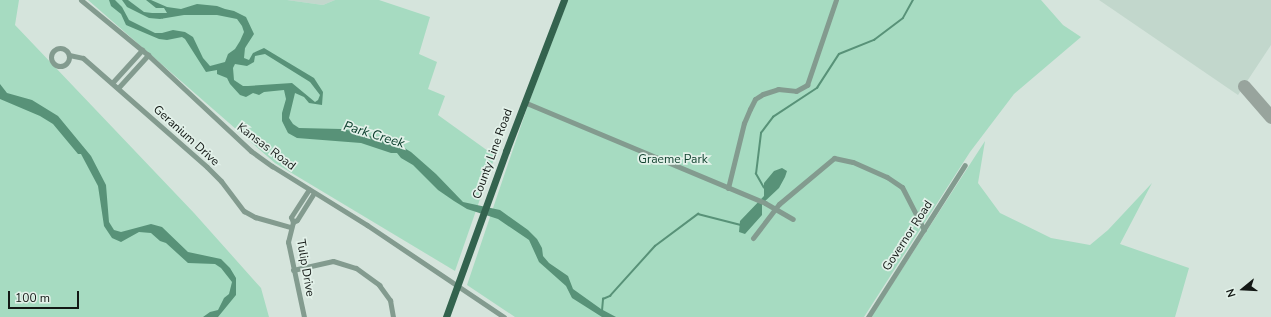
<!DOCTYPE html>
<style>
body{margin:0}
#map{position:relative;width:1271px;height:317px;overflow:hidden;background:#d5e4dc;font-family:"Nunito Sans",sans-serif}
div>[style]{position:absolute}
.built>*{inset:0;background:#c2d7cc}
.green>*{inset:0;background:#a6dbc1}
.water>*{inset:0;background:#589278}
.stream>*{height:1.5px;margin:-0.75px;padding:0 0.75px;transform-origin:0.75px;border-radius:0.75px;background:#589278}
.taxiway>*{height:13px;margin:-6.5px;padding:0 6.5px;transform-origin:6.5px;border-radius:6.5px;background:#98a49d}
.minor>*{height:5px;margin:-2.5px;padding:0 2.5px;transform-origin:2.5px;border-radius:2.5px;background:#839b8f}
.minor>.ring{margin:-2.5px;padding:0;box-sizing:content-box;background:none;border:5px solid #839b8f;border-radius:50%}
.major>*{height:7px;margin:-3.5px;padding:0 3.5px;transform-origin:3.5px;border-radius:3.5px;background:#33634e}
span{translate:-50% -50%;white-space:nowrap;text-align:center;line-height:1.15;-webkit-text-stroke:3.5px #e2f1e9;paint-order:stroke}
.street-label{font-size:12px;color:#131815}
.park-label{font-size:12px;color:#124330}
.water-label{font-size:13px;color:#043926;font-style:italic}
.north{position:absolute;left:1223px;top:269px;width:40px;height:40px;-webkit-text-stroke:3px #e2f1e9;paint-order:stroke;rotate:252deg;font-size:11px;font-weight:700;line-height:16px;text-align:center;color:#131815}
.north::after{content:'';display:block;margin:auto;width:14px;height:18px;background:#131815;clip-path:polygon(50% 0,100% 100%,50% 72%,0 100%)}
.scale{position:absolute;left:8px;top:291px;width:71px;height:18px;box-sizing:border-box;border:2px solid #131815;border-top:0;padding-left:5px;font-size:12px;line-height:14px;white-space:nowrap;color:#131815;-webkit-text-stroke:3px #e2f1e9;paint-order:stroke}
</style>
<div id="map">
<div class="built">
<div style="clip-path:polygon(287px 0,335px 0,323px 5px)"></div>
<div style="clip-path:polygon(1099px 0,1271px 0,1271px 45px,1238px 95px)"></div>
</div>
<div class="green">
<div style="clip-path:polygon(0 0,19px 0,15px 25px,194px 213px,261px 288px,269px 317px,0 317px)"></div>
<div style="clip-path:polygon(88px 0,287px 0,323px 5px,335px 0,379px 0,430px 17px,419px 54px,437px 62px,428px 89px,445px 96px,438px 115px,495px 156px,455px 271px,275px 163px)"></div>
<div style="clip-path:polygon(568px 0,1041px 0,1063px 25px,1081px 37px,1014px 94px,970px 152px,864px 317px,515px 317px,467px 285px,528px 105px)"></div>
<div style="clip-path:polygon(985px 141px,978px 183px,1000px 213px,1051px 238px,1090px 245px,1108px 230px,1152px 183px,1120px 244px,1189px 268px,1175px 317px,871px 317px)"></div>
</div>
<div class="water">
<div style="clip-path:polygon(evenodd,109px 0,115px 0,122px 7px,129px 20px,155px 33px,162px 33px,173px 30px,185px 32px,193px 37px,203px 58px,210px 66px,225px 62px,228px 54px,235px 49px,240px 41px,244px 32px,242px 26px,237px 19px,217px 15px,184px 15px,160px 19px,149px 18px,127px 7px,122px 0,128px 0,144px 12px,152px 13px,167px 13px,164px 8px,156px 8px,146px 0,151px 0,167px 7px,181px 9px,197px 4px,217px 6px,225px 9px,234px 11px,246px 17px,254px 34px,245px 48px,244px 58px,249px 60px,253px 53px,264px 48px,314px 78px,323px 92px,322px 105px,309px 103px,304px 97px,295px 93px,289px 118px,293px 124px,299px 128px,341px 129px,358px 132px,401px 146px,411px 152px,436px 174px,463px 202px,500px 210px,528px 230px,537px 239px,542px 248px,543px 256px,549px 263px,568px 276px,573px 289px,601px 309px,616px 317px,602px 317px,572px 298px,566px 286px,539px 262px,529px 240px,498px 219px,467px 209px,454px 201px,438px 190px,413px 165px,401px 158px,397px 153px,391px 153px,361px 143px,297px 138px,288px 133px,282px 121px,282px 113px,286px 99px,284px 90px,264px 92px,259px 95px,253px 93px,246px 97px,240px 95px,230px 84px,227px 78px,217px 74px,217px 70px,206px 72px,185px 39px,182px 37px,167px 40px,159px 39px,126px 25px,121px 14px,111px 6px,109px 0,265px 54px,310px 82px,320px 95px,318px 100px,315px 102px,292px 83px,248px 86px,243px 86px,234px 80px,233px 68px,235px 64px,247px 66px,254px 62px,255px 56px,265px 54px)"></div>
<div style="clip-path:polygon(0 84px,7px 93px,32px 100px,58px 116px,91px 156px,106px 185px,109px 222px,114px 230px,121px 232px,151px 224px,162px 227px,188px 252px,221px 259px,230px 268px,236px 278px,236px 295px,218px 317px,203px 317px,210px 312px,218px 310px,224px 298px,229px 294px,232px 282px,221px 268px,215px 264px,188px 263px,166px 243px,160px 241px,151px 233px,139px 232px,121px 242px,112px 238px,104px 226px,98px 186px,81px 154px,78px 154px,53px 124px,40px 116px,0 99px)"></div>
<div style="clip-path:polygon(782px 168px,787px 171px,785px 177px,779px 188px,762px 204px,762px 215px,745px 234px,739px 232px,740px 221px,764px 196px,764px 183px,774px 171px)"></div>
</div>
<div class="stream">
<div style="left:764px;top:188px;width:16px;rotate:-120deg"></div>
<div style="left:756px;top:174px;width:41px;rotate:-83deg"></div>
<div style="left:761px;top:133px;width:20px;rotate:-53deg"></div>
<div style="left:773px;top:117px;width:53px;rotate:-33.4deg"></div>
<div style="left:817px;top:88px;width:40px;rotate:-57.1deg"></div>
<div style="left:839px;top:54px;width:38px;rotate:-22deg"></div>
<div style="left:874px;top:40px;width:36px;rotate:-37deg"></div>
<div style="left:903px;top:18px;width:21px;rotate:-61deg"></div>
<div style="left:602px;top:311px;width:12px;rotate:-85deg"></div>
<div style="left:603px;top:299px;width:8px;rotate:-23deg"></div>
<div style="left:610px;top:296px;width:67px;rotate:-48deg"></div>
<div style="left:655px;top:246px;width:54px;rotate:-36.7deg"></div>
<div style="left:698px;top:214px;width:44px;rotate:14.3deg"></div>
</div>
<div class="taxiway">
<div style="left:1244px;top:86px;width:41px;rotate:48.9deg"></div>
</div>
<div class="minor">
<div style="left:81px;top:0;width:87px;rotate:39.4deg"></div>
<div style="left:148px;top:55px;width:141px;rotate:43deg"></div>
<div style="left:251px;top:151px;width:26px;rotate:36deg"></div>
<div style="left:272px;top:166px;width:112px;rotate:31.8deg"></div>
<div style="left:367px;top:225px;width:165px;rotate:33.9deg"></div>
<div class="ring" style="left:51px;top:48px;width:13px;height:13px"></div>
<div style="left:69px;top:55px;width:14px;rotate:12deg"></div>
<div style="left:83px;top:58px;width:165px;rotate:41.3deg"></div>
<div style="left:207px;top:167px;width:20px;rotate:45deg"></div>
<div style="left:221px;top:181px;width:38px;rotate:53deg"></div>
<div style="left:244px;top:211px;width:13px;rotate:29deg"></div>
<div style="left:255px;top:217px;width:37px;rotate:16deg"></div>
<div style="left:112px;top:83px;width:45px;rotate:-47.7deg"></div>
<div style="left:118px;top:88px;width:45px;rotate:-47.7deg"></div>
<div style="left:524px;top:102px;width:261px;rotate:22.7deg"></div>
<div style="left:765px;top:203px;width:32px;rotate:30deg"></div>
<div style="left:728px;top:188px;width:67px;rotate:-76.2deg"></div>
<div style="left:744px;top:123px;width:15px;rotate:-67deg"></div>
<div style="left:750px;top:109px;width:11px;rotate:-63deg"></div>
<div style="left:755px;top:99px;width:9px;rotate:-32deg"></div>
<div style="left:763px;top:94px;width:16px;rotate:-18deg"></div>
<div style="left:778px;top:89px;width:18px;rotate:6deg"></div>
<div style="left:796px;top:91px;width:13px;rotate:-29deg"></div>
<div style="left:807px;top:85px;width:90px;rotate:-71.2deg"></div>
<div style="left:293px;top:222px;width:4px;rotate:-27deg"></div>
<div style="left:297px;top:220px;width:32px;rotate:-58deg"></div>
<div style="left:753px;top:238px;width:43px;rotate:-52.6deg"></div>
<div style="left:779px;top:204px;width:72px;rotate:-39.9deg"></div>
<div style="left:834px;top:158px;width:19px;rotate:12deg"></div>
<div style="left:853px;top:162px;width:37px;rotate:24deg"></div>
<div style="left:887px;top:177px;width:18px;rotate:34deg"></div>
<div style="left:902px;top:187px;width:48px;rotate:62.9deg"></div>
<div style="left:293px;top:270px;width:41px;rotate:-12.7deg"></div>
<div style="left:333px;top:261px;width:24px;rotate:17deg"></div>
<div style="left:356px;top:268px;width:29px;rotate:36deg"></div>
<div style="left:379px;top:285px;width:19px;rotate:54deg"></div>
<div style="left:390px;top:300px;width:17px;rotate:80deg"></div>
<div style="left:304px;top:317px;width:77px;rotate:-102deg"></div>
<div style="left:288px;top:242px;width:21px;rotate:-76deg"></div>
<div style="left:293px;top:222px;width:5px;rotate:-112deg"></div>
<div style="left:291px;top:217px;width:33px;rotate:-57deg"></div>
<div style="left:868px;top:317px;width:180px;rotate:-57.5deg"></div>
</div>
<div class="major">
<div style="left:446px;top:317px;width:177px;rotate:-70.1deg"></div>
<div style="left:506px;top:151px;width:162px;rotate:-69deg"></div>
</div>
<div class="street-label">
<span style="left:186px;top:136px;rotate:42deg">Geranium Drive</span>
<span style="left:266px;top:147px;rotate:37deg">Kansas Road</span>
<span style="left:493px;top:154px;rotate:-70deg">County Line Road</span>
<span style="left:908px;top:236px;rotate:-57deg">Governor Road</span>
<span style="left:305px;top:268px;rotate:80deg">Tulip Drive</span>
</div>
<div class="park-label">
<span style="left:673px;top:160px">Graeme Park</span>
</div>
<div class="water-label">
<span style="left:374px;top:135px;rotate:17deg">Park Creek</span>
</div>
<div class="north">N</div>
<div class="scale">100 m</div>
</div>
